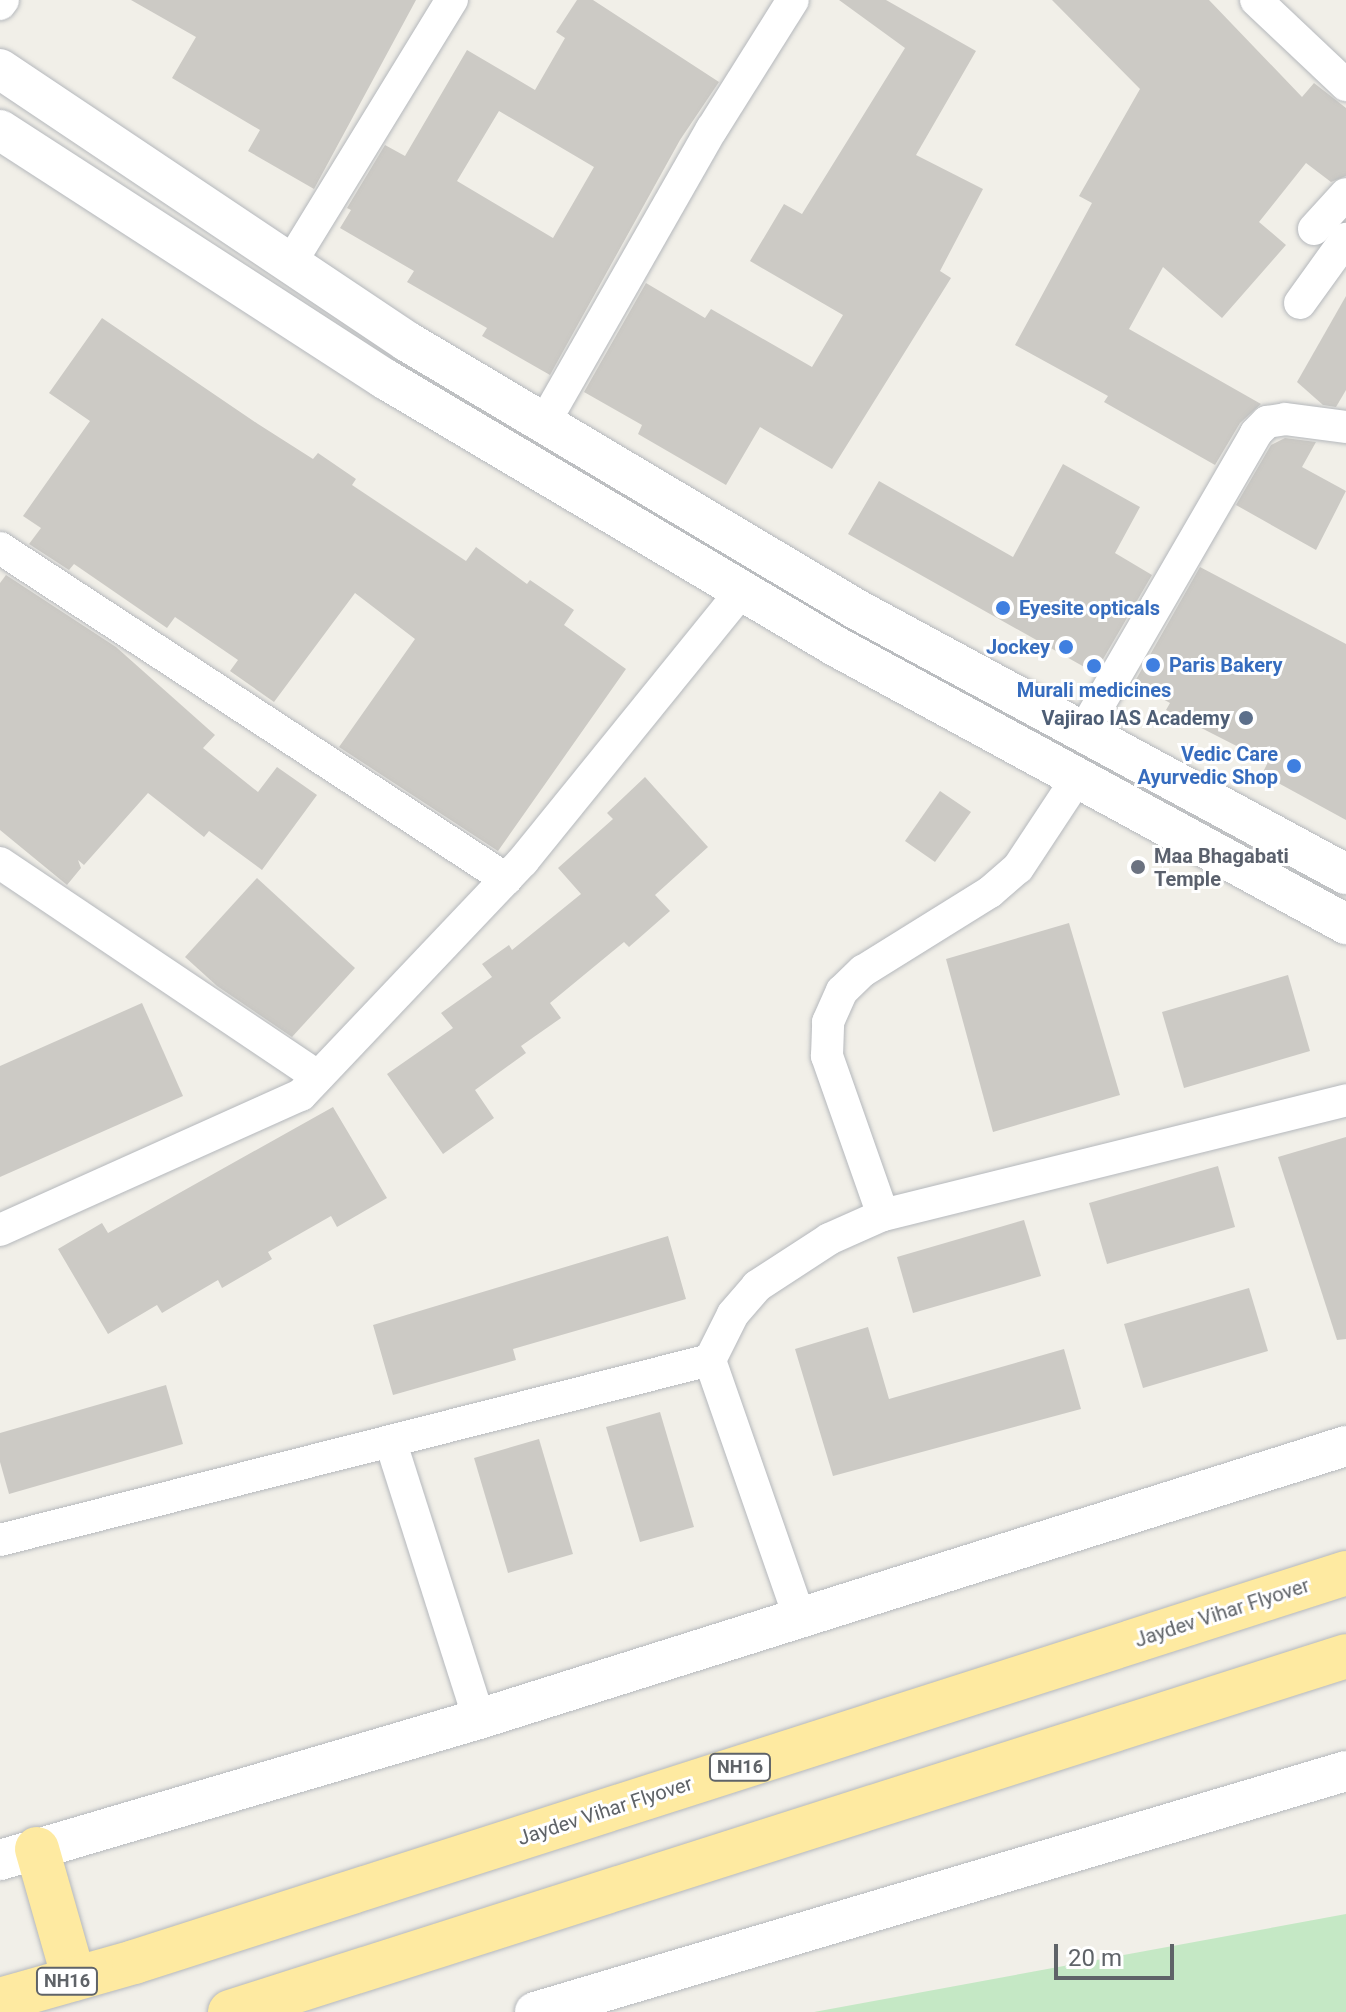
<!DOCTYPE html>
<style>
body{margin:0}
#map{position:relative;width:1346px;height:2012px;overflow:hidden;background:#f1efe8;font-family:Roboto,sans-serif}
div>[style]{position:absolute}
.green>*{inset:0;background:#c5e8c5}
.building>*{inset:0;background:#cccac5}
.roads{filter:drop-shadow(0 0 2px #b5b8bc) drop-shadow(0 0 2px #b5b8bc)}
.minor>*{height:32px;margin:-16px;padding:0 16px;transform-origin:16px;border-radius:16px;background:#fff}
.tertiary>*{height:40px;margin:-20px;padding:0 20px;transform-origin:20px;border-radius:20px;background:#fff}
.trunk>*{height:44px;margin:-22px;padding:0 22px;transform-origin:22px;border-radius:22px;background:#feeaa1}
.dots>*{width:22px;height:22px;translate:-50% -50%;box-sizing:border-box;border:4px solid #fff;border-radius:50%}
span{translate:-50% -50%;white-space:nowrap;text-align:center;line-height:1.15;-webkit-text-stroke:6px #fff;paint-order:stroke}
.shield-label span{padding:2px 6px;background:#fff;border:2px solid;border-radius:6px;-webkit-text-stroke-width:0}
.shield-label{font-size:18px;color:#5f6368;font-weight:700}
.shop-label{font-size:20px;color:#366cbe;font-weight:700}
.left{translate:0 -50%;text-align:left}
.right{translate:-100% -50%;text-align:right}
.service-label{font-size:20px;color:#4e5e75;font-weight:700}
.worship-label{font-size:20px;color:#5b616d;font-weight:700}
.street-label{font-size:20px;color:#5f6368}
.scale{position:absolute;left:1054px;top:1944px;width:120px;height:36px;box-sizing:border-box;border:4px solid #5f6368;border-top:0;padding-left:10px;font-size:24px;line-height:28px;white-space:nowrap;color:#5f6368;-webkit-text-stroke:6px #fff;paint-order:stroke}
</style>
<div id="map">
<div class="green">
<div style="clip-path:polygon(1346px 1914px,1346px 2012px,814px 2012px)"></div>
</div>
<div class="building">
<div style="clip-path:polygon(131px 0,416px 0,314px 189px,248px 151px,260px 130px,172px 78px,196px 37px)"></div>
<div style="clip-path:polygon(evenodd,577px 0,593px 0,719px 82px,680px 140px,550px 375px,482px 336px,487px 328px,407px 282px,414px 271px,340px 228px,351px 210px,347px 208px,385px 145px,405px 156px,467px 50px,535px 90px,565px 38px,556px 32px,577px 0,499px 111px,594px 167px,553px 238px,457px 181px,499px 111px)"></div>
<div style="clip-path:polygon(839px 0,886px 0,976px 51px,916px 155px,983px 189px,940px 271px,951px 278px,832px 469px,760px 427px,726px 485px,638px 434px,642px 425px,584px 392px,646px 283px,705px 318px,711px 309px,812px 367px,843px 315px,750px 261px,784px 204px,802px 214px,905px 48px)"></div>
<div style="clip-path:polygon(1052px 0,1209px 0,1302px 97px,1314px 83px,1346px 108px,1346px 176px,1331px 182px,1306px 163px,1259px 222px,1286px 245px,1222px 318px,1163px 267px,1129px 329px,1261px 404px,1240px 423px,1215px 465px,1104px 402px,1108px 396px,1015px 345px,1092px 203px,1079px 196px,1140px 89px)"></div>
<div style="clip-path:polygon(1346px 296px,1346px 390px,1336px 407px,1323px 405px,1297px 382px)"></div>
<div style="clip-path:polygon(102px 318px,258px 424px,313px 459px,318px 453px,356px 479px,352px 485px,466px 561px,476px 547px,527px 584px,530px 580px,574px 610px,564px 625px,626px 669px,498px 851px,339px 747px,415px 639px,355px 593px,274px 702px,230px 671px,238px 660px,175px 617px,167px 628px,74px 564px,69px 570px,29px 544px,41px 528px,23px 516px,90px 421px,49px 393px)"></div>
<div style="clip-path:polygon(1285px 438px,1316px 442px,1302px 467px,1346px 491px,1316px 550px,1236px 505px,1271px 445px)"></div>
<div style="clip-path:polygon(1063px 464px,1140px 507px,1115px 553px,1152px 575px,1095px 673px,848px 534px,879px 481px,1013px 557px)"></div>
<div style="clip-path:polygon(1200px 567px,1346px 644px,1346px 820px,1262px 774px,1268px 762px,1166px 710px,1170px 703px,1134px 683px)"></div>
<div style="clip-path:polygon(6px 575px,116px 647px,215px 735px,203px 748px,258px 792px,277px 767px,317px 795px,262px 870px,209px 831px,204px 837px,148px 793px,84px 865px,78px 860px,81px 868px,67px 885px,0 830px,0 583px)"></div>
<div style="clip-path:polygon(645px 777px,708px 847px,655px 895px,670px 911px,629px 947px,624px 942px,550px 1003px,561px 1018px,521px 1046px,526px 1053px,475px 1090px,494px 1118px,443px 1154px,387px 1074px,453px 1028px,441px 1013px,492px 977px,482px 964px,509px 945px,512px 950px,581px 894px,558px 868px,613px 819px,607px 813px)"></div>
<div style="clip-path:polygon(940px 791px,971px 812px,935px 862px,905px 841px)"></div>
<div style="clip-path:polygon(257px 878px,355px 968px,292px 1037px,217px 986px,185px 957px)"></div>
<div style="clip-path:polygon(1069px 923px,1120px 1095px,993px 1132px,946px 959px)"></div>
<div style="clip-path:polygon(1288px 975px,1310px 1051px,1184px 1088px,1162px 1012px)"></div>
<div style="clip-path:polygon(142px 1003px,183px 1096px,0 1177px,0 1066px)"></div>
<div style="clip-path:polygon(333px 1107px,387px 1198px,337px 1227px,331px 1216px,268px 1252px,272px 1259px,222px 1288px,218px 1280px,162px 1313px,157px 1305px,108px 1334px,58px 1249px,102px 1223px,108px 1233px)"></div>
<div style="clip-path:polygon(1346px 1137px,1346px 1339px,1337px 1340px,1278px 1157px)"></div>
<div style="clip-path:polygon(1218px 1166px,1235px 1227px,1107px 1264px,1089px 1203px)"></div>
<div style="clip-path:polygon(1024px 1220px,1041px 1276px,913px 1313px,897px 1257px)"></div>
<div style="clip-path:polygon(668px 1236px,686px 1299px,513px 1349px,516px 1360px,393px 1395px,373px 1325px)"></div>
<div style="clip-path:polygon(1249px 1288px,1268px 1351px,1143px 1388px,1124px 1324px)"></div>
<div style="clip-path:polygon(868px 1327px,889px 1399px,1064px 1349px,1081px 1409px,833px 1476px,795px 1349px)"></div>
<div style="clip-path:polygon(166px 1385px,183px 1444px,9px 1494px,0 1462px,0 1433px)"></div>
<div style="clip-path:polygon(660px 1412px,694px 1527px,640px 1542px,606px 1427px)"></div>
<div style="clip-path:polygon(539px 1439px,573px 1554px,508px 1573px,474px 1458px)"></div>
</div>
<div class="roads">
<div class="minor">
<div style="left:1256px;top:0;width:124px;rotate:43.4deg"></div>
<div style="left:0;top:4px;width:5px;rotate:-53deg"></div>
<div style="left:1314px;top:229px;width:47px;rotate:-47.6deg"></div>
<div style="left:290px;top:264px;width:310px;rotate:-58.5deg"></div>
<div style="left:1300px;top:303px;width:79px;rotate:-54.3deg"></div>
<div style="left:544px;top:423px;width:339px;rotate:-60.3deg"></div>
<div style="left:712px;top:129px;width:152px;rotate:-57.9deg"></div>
<div style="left:0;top:548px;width:605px;rotate:33.19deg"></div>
<div style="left:1083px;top:732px;width:345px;rotate:-59.9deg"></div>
<div style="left:1256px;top:433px;width:16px;rotate:-45deg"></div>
<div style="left:1267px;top:422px;width:18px;rotate:-9deg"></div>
<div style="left:1285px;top:419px;width:62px;rotate:7.5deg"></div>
<div style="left:0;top:863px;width:383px;rotate:33.9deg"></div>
<div style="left:883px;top:1215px;width:169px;rotate:-109.4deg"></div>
<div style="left:827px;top:1056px;width:34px;rotate:-88deg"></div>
<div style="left:828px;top:1022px;width:34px;rotate:-66deg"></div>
<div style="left:842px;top:991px;width:29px;rotate:-44deg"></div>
<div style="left:863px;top:971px;width:150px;rotate:-31.9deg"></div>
<div style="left:990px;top:892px;width:37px;rotate:-41deg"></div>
<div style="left:1018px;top:868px;width:105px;rotate:-56.6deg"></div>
<div style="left:0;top:1230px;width:330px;rotate:-24.2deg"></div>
<div style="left:301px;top:1095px;width:323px;rotate:-46.5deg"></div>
<div style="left:523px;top:861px;width:348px;rotate:-51deg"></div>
<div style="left:391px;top:1443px;width:290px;rotate:72.3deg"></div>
<div style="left:0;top:1540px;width:732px;rotate:-14.23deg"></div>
<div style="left:799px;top:1616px;width:271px;rotate:-109.2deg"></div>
<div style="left:710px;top:1360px;width:51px;rotate:-63.4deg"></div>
<div style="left:733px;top:1314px;width:37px;rotate:-49deg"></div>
<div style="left:757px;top:1286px;width:86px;rotate:-33.1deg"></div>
<div style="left:829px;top:1239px;width:59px;rotate:-24deg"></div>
<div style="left:883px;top:1215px;width:477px;rotate:-13.9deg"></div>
</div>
<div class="tertiary">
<div style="left:0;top:69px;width:491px;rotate:33.8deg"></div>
<div style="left:408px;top:342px;width:522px;rotate:30.79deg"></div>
<div style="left:856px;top:609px;width:557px;rotate:28.41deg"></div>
<div style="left:0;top:130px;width:459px;rotate:32.9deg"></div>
<div style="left:385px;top:379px;width:523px;rotate:30.68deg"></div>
<div style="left:835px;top:646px;width:582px;rotate:28.55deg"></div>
<div style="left:0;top:1860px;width:499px;rotate:-16.4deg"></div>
<div style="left:479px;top:1719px;width:909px;rotate:-17.48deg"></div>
<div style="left:535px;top:2012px;width:846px;rotate:-16.55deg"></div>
</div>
<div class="trunk">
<div style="left:37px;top:1849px;width:135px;rotate:74.1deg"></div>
<div style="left:0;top:2000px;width:139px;rotate:-15.8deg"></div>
<div style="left:134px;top:1962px;width:1273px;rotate:-17.79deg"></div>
<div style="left:230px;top:2012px;width:1171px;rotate:-17.69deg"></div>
</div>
</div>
<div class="dots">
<div style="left:1003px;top:608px;background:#3f7fe0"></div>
<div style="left:1066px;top:647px;background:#3f7fe0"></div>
<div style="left:1153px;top:665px;background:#3f7fe0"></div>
<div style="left:1094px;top:666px;background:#3f7fe0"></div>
<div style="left:1246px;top:718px;background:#5c6f8a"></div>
<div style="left:1294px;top:766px;background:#3f7fe0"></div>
<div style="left:1138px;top:867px;background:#6b7280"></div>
</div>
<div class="shield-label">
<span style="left:740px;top:1767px">NH16</span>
<span style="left:67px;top:1981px">NH16</span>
</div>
<div class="shop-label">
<span class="left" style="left:1019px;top:608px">Eyesite opticals</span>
<span class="right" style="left:1050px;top:647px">Jockey</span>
<span class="left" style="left:1169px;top:665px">Paris Bakery</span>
<span style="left:1094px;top:690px">Murali medicines</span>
<span class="right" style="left:1278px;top:766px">Vedic Care<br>Ayurvedic Shop</span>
</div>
<div class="service-label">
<span class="right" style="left:1230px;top:718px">Vajirao IAS Academy</span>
</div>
<div class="worship-label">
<span class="left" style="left:1154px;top:868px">Maa Bhagabati<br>Temple</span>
</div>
<div class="street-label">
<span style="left:1222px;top:1613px;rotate:-18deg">Jaydev Vihar Flyover</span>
<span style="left:605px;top:1811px;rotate:-18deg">Jaydev Vihar Flyover</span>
</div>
<div class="scale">20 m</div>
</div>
